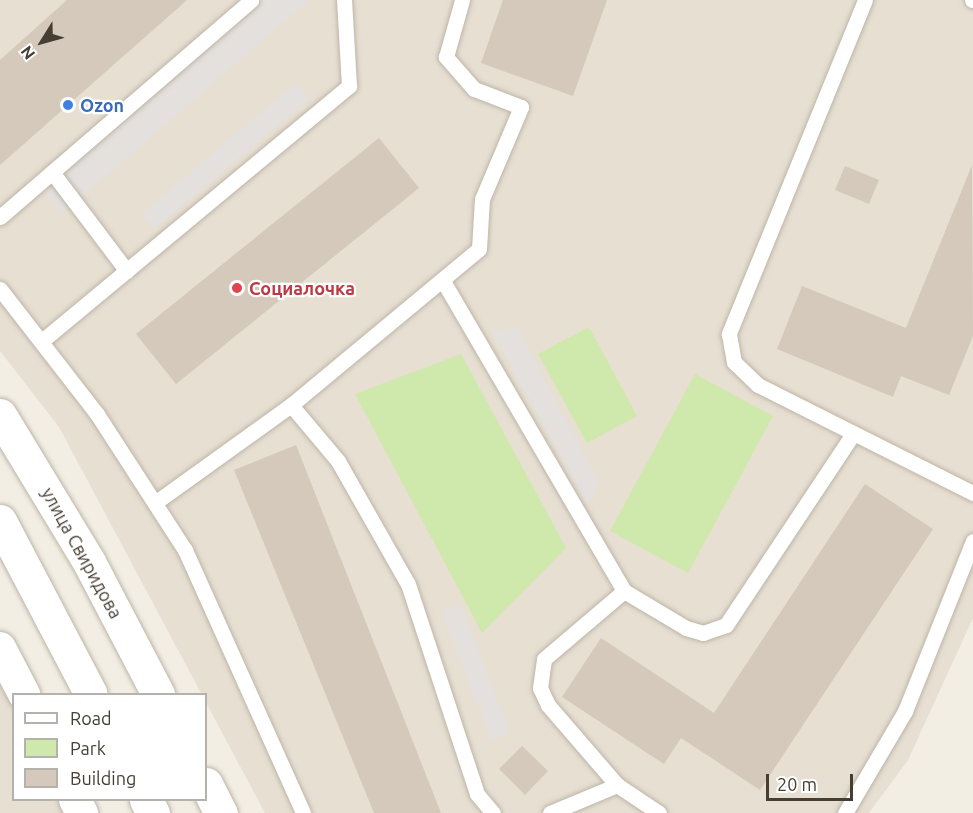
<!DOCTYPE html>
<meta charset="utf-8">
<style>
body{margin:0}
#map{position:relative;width:973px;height:813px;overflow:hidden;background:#f2eee4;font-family:Ubuntu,sans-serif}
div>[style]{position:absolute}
.residential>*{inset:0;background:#e6dfd2}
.green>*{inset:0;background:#cfe8ac}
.parking>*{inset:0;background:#e3e0dd}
.building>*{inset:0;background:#d4c9ba}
.roads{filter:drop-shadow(0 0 2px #beb5a7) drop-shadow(0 0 2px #beb5a7)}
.service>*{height:15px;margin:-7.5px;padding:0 7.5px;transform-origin:7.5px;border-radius:7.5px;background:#fff}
.minor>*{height:32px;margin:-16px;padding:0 16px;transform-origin:16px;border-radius:16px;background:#fff}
.tertiary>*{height:33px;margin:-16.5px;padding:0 16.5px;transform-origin:16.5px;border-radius:16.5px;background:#fff}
.dots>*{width:16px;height:16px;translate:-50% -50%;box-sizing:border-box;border:3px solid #fff;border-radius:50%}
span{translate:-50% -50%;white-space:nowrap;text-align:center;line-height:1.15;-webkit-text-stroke:4.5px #fff;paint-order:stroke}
.shop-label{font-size:18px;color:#366cbe;font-weight:700}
.left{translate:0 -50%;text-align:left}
.health-label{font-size:18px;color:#be3a42;font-weight:700}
.street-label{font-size:18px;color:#453e34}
.legend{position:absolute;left:12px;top:693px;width:195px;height:108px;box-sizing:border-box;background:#fff;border:2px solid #b5b2ae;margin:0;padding:8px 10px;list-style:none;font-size:18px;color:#453e34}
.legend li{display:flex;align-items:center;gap:12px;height:30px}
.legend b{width:30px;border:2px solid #b5b2ae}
.north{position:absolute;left:12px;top:12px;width:60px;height:60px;-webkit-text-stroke:4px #fff;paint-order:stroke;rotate:233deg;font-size:16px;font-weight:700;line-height:24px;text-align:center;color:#453e34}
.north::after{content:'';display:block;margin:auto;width:21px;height:27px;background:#453e34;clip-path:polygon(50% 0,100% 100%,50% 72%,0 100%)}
.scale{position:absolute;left:766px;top:774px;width:87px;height:27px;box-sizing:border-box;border:3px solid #453e34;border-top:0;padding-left:8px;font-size:18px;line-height:21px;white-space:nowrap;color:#453e34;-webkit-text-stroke:4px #fff;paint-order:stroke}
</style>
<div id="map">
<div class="residential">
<div style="clip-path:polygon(0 0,973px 0,973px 618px,908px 760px,869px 813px,265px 813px,59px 427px,0 351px)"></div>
<div style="clip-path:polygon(0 648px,14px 694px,14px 800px,74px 800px,81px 813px,0 813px)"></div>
</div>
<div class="green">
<div style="clip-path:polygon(589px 327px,637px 416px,587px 443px,538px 354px)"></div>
<div style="clip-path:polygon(461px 354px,566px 548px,482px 633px,355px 394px)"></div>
<div style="clip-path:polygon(695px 374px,773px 416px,688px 573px,610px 531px)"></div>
</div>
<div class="parking">
<div style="clip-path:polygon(265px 0,309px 0,62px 214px,43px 191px)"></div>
<div style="clip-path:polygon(296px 83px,309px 99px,154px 229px,141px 214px)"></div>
<div style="clip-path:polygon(517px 327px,599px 483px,588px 504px,492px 332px)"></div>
<div style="clip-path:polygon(460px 604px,511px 733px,491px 740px,441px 611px)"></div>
</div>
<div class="building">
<div style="clip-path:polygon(67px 0,187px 0,0 165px,0 60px)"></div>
<div style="clip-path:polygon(503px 0,607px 0,573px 96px,481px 63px)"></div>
<div style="clip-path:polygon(379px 138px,419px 188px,176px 384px,136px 334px)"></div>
<div style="clip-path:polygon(972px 165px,973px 336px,949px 395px,901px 376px,893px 397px,777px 349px,802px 286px,906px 328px)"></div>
<div style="clip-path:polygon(845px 166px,879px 180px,869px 204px,835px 190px)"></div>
<div style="clip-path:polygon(296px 445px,441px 813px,374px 813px,234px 470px)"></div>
<div style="clip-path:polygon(865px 484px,933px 529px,760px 790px,681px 738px,664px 764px,562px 697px,601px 638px,714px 713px)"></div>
<div style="clip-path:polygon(522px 746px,548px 771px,525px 795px,499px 769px)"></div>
</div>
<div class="roads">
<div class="service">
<div style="left:865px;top:0;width:361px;rotate:112.2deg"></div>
<div style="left:729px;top:334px;width:28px;rotate:80deg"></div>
<div style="left:734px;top:362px;width:33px;rotate:44deg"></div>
<div style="left:758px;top:385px;width:241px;rotate:26.7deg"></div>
<div style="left:972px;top:0;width:1px"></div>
<div style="left:52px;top:172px;width:124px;rotate:52.9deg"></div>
<div style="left:0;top:217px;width:332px;rotate:-40.8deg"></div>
<div style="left:443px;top:281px;width:359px;rotate:59.7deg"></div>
<div style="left:0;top:289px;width:158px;rotate:52.2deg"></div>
<div style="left:97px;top:414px;width:162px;rotate:57.1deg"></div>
<div style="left:185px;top:550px;width:288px;rotate:65.8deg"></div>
<div style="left:43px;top:340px;width:398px;rotate:-39.7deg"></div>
<div style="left:349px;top:86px;width:86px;rotate:-93.3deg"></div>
<div style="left:291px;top:405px;width:73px;rotate:50deg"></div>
<div style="left:338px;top:461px;width:142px;rotate:60.4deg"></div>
<div style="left:408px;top:584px;width:221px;rotate:71.8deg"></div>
<div style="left:477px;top:794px;width:25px;rotate:50deg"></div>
<div style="left:156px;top:502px;width:166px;rotate:-35.7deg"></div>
<div style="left:291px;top:405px;width:244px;rotate:-39.7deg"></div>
<div style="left:479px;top:249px;width:50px;rotate:-86.6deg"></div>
<div style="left:482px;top:199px;width:100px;rotate:-67deg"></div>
<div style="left:521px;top:107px;width:50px;rotate:-159deg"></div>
<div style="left:474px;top:89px;width:43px;rotate:-131.2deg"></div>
<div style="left:446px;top:57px;width:59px;rotate:-74.3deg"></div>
<div style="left:550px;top:813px;width:73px;rotate:-22.7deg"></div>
<div style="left:659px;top:813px;width:50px;rotate:-146.3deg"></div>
<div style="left:617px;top:785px;width:106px;rotate:-130.8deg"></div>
<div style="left:548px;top:705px;width:19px;rotate:-115deg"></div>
<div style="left:540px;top:688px;width:29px;rotate:-82deg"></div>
<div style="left:544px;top:659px;width:105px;rotate:-40.4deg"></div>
<div style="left:624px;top:591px;width:72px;rotate:30.8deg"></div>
<div style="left:686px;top:628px;width:18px;rotate:16deg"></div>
<div style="left:703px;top:633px;width:24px;rotate:-19deg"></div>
<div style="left:726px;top:625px;width:229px;rotate:-56.4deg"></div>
<div style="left:845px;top:813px;width:118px;rotate:-59.5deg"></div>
<div style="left:905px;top:711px;width:183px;rotate:-68.2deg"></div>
</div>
<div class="minor">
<div style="left:0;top:648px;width:52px;rotate:62.4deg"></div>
<div style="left:75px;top:800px;width:15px;rotate:62deg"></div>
</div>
<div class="tertiary">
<div style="left:0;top:415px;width:172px;rotate:58.8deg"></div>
<div style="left:89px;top:562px;width:149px;rotate:62.4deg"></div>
<div style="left:0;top:521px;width:195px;rotate:62.3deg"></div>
<div style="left:206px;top:784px;width:33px;rotate:63deg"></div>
<div style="left:146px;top:800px;width:15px;rotate:62deg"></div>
</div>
</div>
<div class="dots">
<div style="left:68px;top:105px;background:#3f7fe0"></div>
<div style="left:237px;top:288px;background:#e0444e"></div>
</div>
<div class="shop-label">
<span class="left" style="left:80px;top:105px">Ozon</span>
</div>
<div class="health-label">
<span class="left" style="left:249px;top:288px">Социалочка</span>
</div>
<div class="street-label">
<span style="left:82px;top:553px;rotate:61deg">улица Свиридова</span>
</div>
<ul class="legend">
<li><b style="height:8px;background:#fff"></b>Road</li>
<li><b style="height:16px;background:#cfe8ac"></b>Park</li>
<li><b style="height:16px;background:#d4c9ba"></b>Building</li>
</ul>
<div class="north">N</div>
<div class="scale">20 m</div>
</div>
